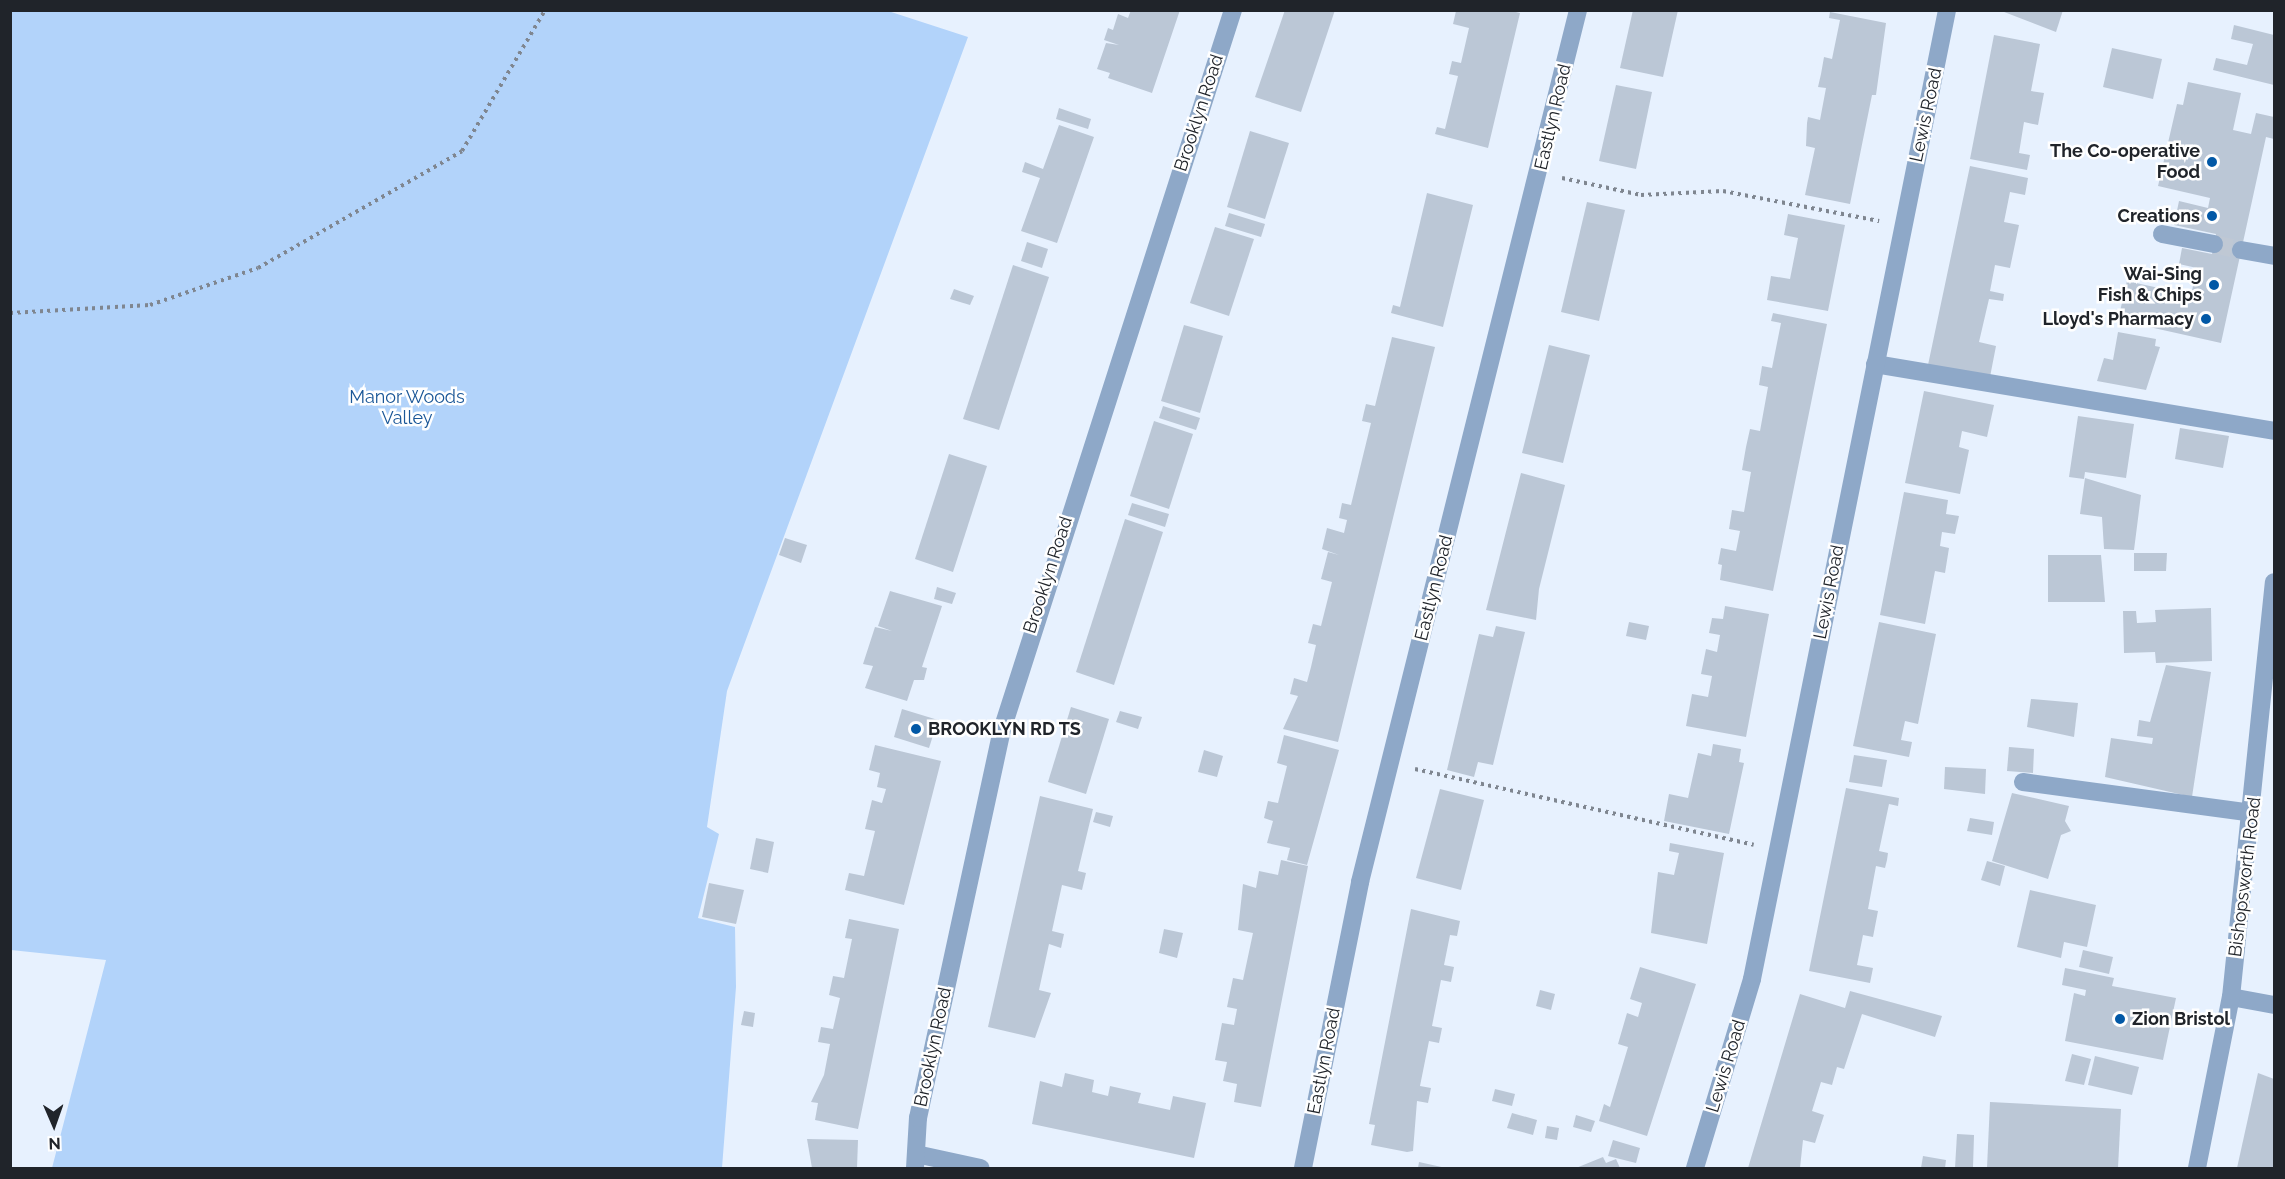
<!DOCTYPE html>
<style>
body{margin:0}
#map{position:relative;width:2285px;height:1179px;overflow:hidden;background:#e7f1fe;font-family:Raleway,sans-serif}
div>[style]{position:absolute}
.green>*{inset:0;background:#b2d3fa}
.building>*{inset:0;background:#bbc7d6}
.minor-tunnel>*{height:18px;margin-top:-9px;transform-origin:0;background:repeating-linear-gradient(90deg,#bfc8d4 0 18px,transparent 0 27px)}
.path>*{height:4px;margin-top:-2px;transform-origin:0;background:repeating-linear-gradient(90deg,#7f8690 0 3px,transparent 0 7.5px)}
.minor>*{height:18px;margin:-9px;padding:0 9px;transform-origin:9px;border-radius:9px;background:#8ea8c8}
.dots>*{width:16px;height:16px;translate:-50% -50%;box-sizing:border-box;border:3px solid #fff;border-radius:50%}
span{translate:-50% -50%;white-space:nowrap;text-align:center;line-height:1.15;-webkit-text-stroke:5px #fff;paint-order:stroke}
.street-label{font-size:18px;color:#20242a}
.poi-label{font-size:18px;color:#20242a;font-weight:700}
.right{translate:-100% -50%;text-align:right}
.left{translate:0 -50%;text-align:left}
.park-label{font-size:18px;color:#195697}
.frame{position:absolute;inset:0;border:12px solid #20242a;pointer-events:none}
.north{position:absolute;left:24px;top:1095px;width:60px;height:60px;-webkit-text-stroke:4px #fff;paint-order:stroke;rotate:178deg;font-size:16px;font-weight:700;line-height:24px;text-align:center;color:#20242a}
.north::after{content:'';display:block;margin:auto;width:21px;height:27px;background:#20242a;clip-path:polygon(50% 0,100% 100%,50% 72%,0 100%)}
</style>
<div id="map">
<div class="green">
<div style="clip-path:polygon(885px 10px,968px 37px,727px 691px,707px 827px,719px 834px,698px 918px,735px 927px,736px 987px,722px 1168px,52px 1168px,106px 960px,11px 950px,11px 11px)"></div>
</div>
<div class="building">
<div style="clip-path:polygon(1131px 10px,1180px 10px,1152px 93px,1108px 78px,1110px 73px,1097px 69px,1106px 43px,1119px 45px,1104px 40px,1108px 28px,1113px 30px,1118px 14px,1128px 18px)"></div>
<div style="clip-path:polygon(1285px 10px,1335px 10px,1301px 112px,1255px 97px)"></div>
<div style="clip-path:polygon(1508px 10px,1520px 13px,1488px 148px,1435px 134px,1437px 127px,1445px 129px,1458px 76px,1449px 74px,1452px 61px,1461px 63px,1469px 28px,1453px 24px,1456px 11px)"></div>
<div style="clip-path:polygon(1633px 10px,1678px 10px,1663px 77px,1620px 68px)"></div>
<div style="clip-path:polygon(1999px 10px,2063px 10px,2056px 32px)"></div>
<div style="clip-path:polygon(1830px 12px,1886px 23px,1876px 95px,1872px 95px,1850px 204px,1805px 195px,1815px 148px,1806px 146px,1807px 123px,1808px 117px,1820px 120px,1826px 88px,1818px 87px,1821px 74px,1824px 57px,1832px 59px,1840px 20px,1829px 18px)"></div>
<div style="clip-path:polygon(2234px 25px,2274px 35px,2274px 85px,2213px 70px,2216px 58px,2247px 65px,2253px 44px,2231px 39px)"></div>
<div style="clip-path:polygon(1994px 35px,2040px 44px,2031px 91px,2044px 93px,2038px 125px,2024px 122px,2019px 153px,2030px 155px,2027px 170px,1970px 159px)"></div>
<div style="clip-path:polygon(2112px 48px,2162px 59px,2153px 99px,2103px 87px)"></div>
<div style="clip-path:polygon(2188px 82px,2241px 93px,2233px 130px,2251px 134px,2256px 113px,2274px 117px,2274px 139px,2266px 137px,2221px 343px,2118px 320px,2127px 281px,2191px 295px,2197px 268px,2179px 264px,2182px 248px,2212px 254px,2216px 234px,2174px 225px,2179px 201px,2208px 208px,2210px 198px,2158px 186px,2177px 104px,2183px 105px)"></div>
<div style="clip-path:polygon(1616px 85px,1652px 92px,1636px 169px,1599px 161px)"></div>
<div style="clip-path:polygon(1059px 108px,1091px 119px,1088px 129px,1056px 119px)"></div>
<div style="clip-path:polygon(1059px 125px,1094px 137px,1057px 243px,1021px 231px,1040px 178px,1022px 172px,1025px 162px,1043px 169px)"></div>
<div style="clip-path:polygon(1250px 131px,1289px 143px,1265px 219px,1227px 207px)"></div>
<div style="clip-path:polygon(1970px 166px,2028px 178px,2025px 195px,2010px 192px,2004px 222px,2019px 225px,2010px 268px,1995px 265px,1990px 291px,2004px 294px,2003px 301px,1989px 299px,1979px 342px,1996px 346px,1990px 377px,1928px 365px)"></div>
<div style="clip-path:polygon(1427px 193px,1473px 205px,1443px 327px,1391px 313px,1393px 305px,1400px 307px)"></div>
<div style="clip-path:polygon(1587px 202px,1625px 210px,1599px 321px,1561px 312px)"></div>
<div style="clip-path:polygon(1229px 213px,1265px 224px,1261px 237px,1225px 226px)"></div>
<div style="clip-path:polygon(1788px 214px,1845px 225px,1828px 311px,1767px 300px,1771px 276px,1790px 279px,1798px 238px,1784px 235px)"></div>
<div style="clip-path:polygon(1215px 227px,1254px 239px,1229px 316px,1190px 303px)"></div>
<div style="clip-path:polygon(1027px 242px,1048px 249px,1042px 268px,1021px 261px)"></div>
<div style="clip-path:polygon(1013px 265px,1049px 277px,999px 430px,963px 419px)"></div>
<div style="clip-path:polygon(954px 289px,974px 296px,970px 305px,950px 299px)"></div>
<div style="clip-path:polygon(1773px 313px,1827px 324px,1773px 591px,1720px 580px,1722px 565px,1718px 564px,1721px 548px,1736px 551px,1740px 531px,1729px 529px,1732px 510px,1744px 512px,1751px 472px,1742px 470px,1746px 447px,1750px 429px,1760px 431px,1768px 387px,1759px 385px,1762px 366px,1772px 368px,1781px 323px,1771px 321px)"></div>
<div style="clip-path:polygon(1184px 325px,1223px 336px,1200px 413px,1161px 401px)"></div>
<div style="clip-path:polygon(2118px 332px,2156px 339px,2155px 346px,2160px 347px,2146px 390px,2097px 381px,2104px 358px,2113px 360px)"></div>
<div style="clip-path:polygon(1392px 337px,1435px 347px,1338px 742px,1283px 729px,1298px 696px,1290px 694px,1294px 678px,1307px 682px,1311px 667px,1316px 645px,1308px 643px,1313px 624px,1321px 626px,1332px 582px,1321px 579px,1328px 552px,1339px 555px,1322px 549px,1327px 528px,1344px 533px,1347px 520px,1339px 518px,1342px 503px,1351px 505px,1371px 423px,1362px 421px,1364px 412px,1366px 404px,1375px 406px)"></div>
<div style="clip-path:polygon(1549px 345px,1590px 355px,1563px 463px,1522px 453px)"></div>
<div style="clip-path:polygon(1924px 391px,1994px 405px,1987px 437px,1962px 431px,1959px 447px,1969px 450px,1960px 494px,1905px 483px)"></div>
<div style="clip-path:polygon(1163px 406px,1200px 418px,1196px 430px,1159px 418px)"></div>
<div style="clip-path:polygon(2078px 416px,2134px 424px,2126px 478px,2085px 472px,2084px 479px,2069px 477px)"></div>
<div style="clip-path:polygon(1154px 421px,1193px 434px,1169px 509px,1130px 496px)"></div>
<div style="clip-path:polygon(2180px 428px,2229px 436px,2223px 468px,2175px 459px)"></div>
<div style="clip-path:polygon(949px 454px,987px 466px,953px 572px,915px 559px)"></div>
<div style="clip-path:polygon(1521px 473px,1565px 485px,1539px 589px,1536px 620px,1486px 610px)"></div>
<div style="clip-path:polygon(2085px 478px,2141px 495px,2134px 550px,2104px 549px,2102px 517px,2080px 514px)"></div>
<div style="clip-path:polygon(1904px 492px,1948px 500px,1946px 514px,1959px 516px,1955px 534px,1942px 532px,1940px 546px,1949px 548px,1945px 573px,1935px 571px,1925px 624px,1880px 615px)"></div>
<div style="clip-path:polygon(1132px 503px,1169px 514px,1165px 527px,1128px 515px)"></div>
<div style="clip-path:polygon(1125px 519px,1163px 532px,1114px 685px,1076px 672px)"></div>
<div style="clip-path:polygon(785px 538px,807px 545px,801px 563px,779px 555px)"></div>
<div style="clip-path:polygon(2134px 553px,2167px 553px,2166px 571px,2134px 571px)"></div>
<div style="clip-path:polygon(2048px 555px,2101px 555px,2105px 602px,2048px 602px)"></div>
<div style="clip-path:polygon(937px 587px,956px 593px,952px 604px,934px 599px)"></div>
<div style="clip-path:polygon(890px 591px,942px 606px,922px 667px,927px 668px,924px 680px,914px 680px,907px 701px,865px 688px,873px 666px,863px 664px,875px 627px,892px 631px,878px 626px)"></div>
<div style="clip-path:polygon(1725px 606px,1769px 614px,1746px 737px,1686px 726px,1692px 694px,1708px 697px,1712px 676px,1701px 674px,1706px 649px,1717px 652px,1720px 635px,1709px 633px,1712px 618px,1723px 619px)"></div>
<div style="clip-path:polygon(2211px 608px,2212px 661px,2156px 663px,2155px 652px,2124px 653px,2123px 611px,2136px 611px,2137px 623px,2156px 622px,2155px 610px)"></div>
<div style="clip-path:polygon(1629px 622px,1649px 626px,1646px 640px,1626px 636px)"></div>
<div style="clip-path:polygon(1879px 622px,1936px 634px,1918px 724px,1905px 721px,1901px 740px,1912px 742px,1909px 757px,1853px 746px)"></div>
<div style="clip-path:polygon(1496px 626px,1525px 632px,1493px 765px,1478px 762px,1474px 777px,1447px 770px,1479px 634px,1493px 637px)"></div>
<div style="clip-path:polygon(2166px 665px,2211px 672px,2192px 797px,2105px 777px,2111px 738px,2152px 744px,2153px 738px,2137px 736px,2139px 720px,2150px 722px)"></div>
<div style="clip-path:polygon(2031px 699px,2078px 703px,2074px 737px,2027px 727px)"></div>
<div style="clip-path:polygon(1071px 707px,1109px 719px,1086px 794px,1048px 782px)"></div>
<div style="clip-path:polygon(902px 709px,938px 720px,929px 748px,894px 737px)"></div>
<div style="clip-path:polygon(1120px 711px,1142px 717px,1138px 729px,1116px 722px)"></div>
<div style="clip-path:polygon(1284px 735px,1339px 750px,1307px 865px,1287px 860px,1290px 848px,1267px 843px,1273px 821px,1264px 818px,1268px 801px,1278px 803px,1287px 766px,1277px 763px)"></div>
<div style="clip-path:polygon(1713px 744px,1741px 749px,1739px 762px,1744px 763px,1729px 834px,1664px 821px,1669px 794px,1688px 798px,1698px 753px,1711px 756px)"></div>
<div style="clip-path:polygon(875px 745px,941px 761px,904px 905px,845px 890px,849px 873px,864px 876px,875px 831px,865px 829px,872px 800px,882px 803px,886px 789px,877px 787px,880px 773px,869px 770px)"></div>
<div style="clip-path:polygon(2009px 747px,2034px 749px,2033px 773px,2007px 771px)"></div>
<div style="clip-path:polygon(1204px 750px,1223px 756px,1217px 777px,1198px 772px)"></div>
<div style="clip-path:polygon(1854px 755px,1887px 760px,1882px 787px,1849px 782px)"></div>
<div style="clip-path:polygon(1945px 767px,1986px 769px,1985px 794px,1944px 789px)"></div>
<div style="clip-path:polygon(1846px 788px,1899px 798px,1898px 806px,1889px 804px,1879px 851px,1888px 853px,1887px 860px,1885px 868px,1876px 866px,1868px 909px,1878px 911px,1873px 937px,1863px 935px,1857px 965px,1873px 968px,1870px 983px,1809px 971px)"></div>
<div style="clip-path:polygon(1440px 789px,1484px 800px,1461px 890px,1416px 878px)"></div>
<div style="clip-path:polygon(2012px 793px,2069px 806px,2065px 821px,2071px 831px,2061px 835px,2048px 879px,1992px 861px)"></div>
<div style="clip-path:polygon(1040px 796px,1093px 809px,1078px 871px,1086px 873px,1082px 890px,1062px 885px,1052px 931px,1064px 934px,1061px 948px,1049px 944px,1039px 990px,1051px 993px,1035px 1038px,988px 1027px)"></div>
<div style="clip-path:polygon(1096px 812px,1113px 816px,1110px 827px,1093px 822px)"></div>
<div style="clip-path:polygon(1970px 818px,1994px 822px,1992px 835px,1967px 831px)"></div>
<div style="clip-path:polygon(756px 838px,774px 842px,768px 873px,750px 869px)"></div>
<div style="clip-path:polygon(1670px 843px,1724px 853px,1707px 944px,1651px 933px,1658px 872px,1674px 875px,1679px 853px,1669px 851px)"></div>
<div style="clip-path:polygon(1281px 860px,1308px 866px,1261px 1107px,1234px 1102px,1237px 1084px,1223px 1081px,1227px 1062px,1215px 1060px,1222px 1023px,1234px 1025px,1237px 1009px,1227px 1007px,1233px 978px,1243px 980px,1253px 933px,1238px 930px,1243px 884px,1256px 888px,1259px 871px,1278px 875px)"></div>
<div style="clip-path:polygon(1987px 861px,2005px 866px,2000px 886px,1981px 880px)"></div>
<div style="clip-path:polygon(709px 883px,744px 890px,736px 924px,702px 917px)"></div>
<div style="clip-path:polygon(2030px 890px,2096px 905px,2087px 947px,2064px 942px,2061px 958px,2017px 947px)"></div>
<div style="clip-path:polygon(1411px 909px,1460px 921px,1457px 936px,1450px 935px,1444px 965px,1454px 967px,1451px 982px,1441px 980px,1432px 1026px,1442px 1028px,1439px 1043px,1429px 1041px,1420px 1086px,1431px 1088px,1428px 1103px,1417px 1101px,1413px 1151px,1407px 1152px,1371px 1145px,1375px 1125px,1369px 1124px)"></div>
<div style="clip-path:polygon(849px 919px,899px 929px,858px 1129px,815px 1120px,818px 1103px,811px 1102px,824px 1075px,830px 1044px,818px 1042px,821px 1027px,833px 1029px,840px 998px,829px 995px,833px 976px,844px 978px,852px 939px,845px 938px)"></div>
<div style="clip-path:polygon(1164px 929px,1183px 933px,1177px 958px,1159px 953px)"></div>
<div style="clip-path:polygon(2083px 950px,2113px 957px,2109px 974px,2079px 967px)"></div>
<div style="clip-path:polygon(1640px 967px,1696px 984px,1647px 1136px,1599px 1121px,1604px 1104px,1610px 1107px,1628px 1047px,1618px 1044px,1627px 1013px,1638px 1017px,1642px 1003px,1630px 999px)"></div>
<div style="clip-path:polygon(2065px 968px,2114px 978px,2112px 986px,2176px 998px,2163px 1060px,2065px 1041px,2074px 993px,2085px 996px,2086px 990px,2062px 985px)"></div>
<div style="clip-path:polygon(1540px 990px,1555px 994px,1551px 1010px,1536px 1006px)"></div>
<div style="clip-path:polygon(1850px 991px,1942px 1016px,1935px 1037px,1862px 1014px,1844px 1069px,1837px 1067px,1832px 1085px,1821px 1082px,1812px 1111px,1824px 1115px,1815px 1143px,1803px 1140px,1800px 1168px,1748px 1168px,1800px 994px,1845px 1008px)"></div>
<div style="clip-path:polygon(744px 1011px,755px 1013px,753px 1027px,741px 1025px)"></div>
<div style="clip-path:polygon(2072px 1054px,2091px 1059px,2084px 1085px,2065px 1081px)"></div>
<div style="clip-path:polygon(2095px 1056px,2139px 1067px,2132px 1095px,2088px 1085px)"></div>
<div style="clip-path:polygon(1065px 1073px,1094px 1080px,1092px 1092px,1108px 1096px,1110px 1086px,1141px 1093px,1138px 1103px,1152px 1106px,1170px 1110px,1173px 1096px,1206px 1103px,1194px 1158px,1032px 1124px,1040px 1081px,1062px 1087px)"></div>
<div style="clip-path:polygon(2258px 1073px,2274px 1079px,2274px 1168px,2237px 1168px)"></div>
<div style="clip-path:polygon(1495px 1089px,1515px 1094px,1512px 1106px,1492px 1101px)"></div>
<div style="clip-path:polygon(1990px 1102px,2121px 1109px,2118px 1168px,1987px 1168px)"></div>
<div style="clip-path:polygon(1512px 1113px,1537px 1120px,1533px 1135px,1507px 1128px)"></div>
<div style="clip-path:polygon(1576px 1115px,1595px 1121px,1591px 1132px,1573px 1127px)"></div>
<div style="clip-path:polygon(1547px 1126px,1559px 1128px,1557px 1140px,1545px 1138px)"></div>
<div style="clip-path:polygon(1957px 1134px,1974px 1135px,1973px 1168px,1955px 1168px)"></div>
<div style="clip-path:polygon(807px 1139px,858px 1140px,857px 1168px,812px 1168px)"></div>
<div style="clip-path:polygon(1613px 1140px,1640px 1148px,1636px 1163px,1608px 1156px)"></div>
<div style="clip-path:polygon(1923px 1156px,1946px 1160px,1945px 1168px,1921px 1168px)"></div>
<div style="clip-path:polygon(1603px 1157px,1606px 1163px,1616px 1159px,1620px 1168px,1576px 1168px)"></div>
<div style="clip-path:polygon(1419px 1162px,1446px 1168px,1418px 1168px)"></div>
</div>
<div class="minor-tunnel">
<div style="left:2214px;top:244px;width:28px;rotate:13deg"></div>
</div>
<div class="path">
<div style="left:1562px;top:178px;width:81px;rotate:12.1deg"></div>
<div style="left:1641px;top:195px;width:82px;rotate:-2.8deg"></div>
<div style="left:1723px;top:191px;width:159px;rotate:10.9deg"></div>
<div style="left:10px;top:313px;width:140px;rotate:-3.3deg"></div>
<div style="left:150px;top:305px;width:114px;rotate:-18.9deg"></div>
<div style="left:258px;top:268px;width:235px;rotate:-29.8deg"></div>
<div style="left:462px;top:151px;width:164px;rotate:-59.5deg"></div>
<div style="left:1415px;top:769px;width:347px;rotate:12.6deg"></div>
</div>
<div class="minor">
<div style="left:2162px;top:234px;width:53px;rotate:10.9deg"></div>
<div style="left:2241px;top:250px;width:34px;rotate:10deg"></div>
<div style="left:1875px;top:364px;width:405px;rotate:9.5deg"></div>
<div style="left:2023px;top:782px;width:231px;rotate:7.7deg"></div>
<div style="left:2231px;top:997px;width:44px;rotate:10.5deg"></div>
<div style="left:916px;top:1154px;width:66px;rotate:12.2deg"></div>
<div style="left:915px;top:1168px;width:50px;rotate:-86.6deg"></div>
<div style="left:918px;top:1118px;width:394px;rotate:-77.8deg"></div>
<div style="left:1001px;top:733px;width:759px;rotate:-72.21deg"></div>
<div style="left:1303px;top:1168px;width:292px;rotate:-78.7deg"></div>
<div style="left:1360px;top:882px;width:899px;rotate:-75.96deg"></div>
<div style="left:1695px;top:1168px;width:197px;rotate:-73.2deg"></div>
<div style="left:1752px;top:979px;width:988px;rotate:-78.62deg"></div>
<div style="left:2197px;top:1168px;width:174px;rotate:-78.8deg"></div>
<div style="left:2231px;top:997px;width:417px;rotate:-84.1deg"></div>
</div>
<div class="dots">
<div style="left:2212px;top:162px;background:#0258a6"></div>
<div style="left:2212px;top:216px;background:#0258a6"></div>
<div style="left:2214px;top:285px;background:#0258a6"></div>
<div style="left:2206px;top:319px;background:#0258a6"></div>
<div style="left:916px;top:729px;background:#0258a6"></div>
<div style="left:2120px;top:1019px;background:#0258a6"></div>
</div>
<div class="street-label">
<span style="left:1199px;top:113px;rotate:-72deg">Brooklyn Road</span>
<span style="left:1926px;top:115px;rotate:-78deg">Lewis Road</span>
<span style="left:1553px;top:117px;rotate:-77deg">Eastlyn Road</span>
<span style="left:1048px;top:575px;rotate:-72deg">Brooklyn Road</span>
<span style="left:1434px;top:588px;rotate:-76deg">Eastlyn Road</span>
<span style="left:1829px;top:592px;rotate:-79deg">Lewis Road</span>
<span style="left:2245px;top:877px;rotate:-83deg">Bishopsworth Road</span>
<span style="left:933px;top:1047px;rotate:-78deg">Brooklyn Road</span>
<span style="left:1324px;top:1061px;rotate:-79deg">Eastlyn Road</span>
<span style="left:1726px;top:1066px;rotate:-73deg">Lewis Road</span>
</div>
<div class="poi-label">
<span class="right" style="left:2200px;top:162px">The Co-operative<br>Food</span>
<span class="right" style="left:2200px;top:216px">Creations</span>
<span class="right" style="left:2202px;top:285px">Wai-Sing<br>Fish &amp; Chips</span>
<span class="right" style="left:2194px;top:319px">Lloyd's Pharmacy</span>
<span class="left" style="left:928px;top:729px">BROOKLYN RD TS</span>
<span class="left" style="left:2132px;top:1019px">Zion Bristol</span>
</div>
<div class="park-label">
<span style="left:407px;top:408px">Manor Woods<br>Valley</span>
</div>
<div class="frame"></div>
<div class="north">N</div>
</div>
